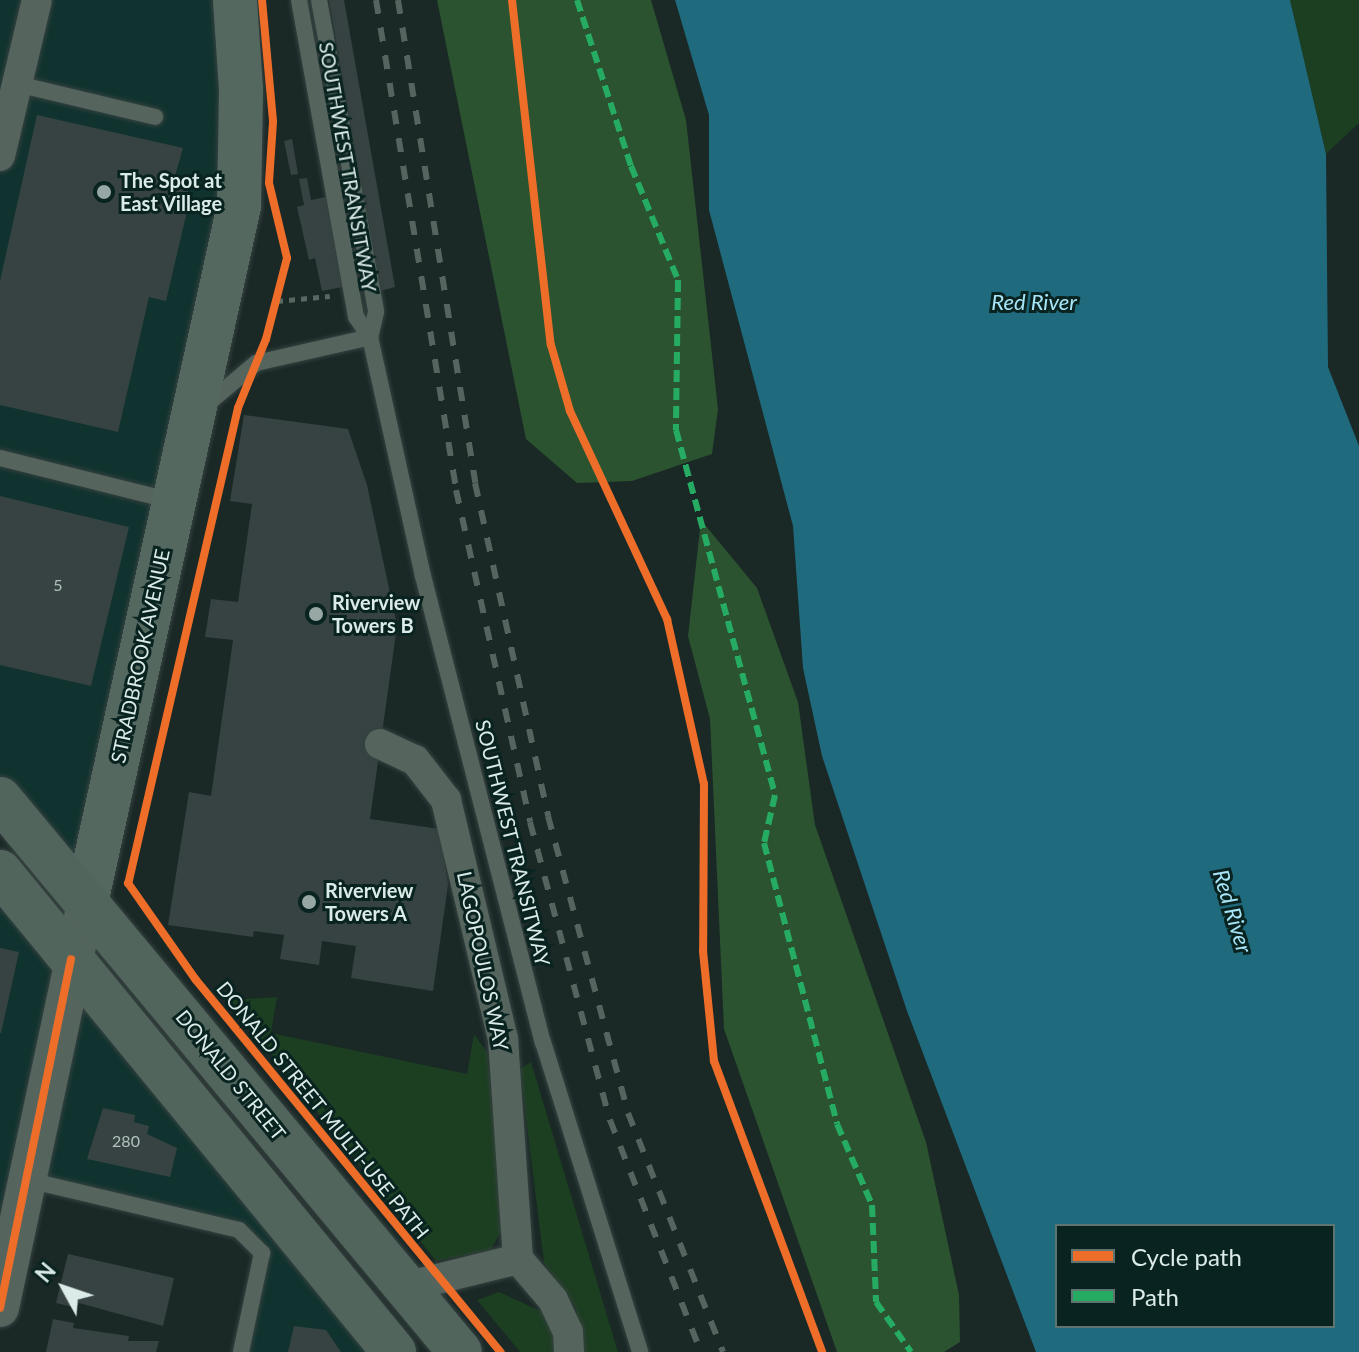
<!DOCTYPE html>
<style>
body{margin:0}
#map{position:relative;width:1359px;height:1352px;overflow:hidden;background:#1a2826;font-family:Lato,sans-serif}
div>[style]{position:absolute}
.built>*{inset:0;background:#11332f}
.green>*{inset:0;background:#1c3e21}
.forest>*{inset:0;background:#2b5330}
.water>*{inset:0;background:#1f6a7d}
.building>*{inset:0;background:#374342}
.path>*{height:5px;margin-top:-2.5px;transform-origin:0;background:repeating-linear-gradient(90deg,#596762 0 6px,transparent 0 12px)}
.roads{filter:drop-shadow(0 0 2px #364240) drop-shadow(0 0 2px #364240)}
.service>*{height:16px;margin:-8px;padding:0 8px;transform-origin:8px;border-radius:8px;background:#55655e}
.minor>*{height:30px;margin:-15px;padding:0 15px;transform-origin:15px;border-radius:15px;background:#55655e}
.tertiary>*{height:38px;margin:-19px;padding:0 19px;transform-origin:19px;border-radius:19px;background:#55655e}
.secondary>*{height:44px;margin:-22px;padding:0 22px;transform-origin:22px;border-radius:22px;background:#546860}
.primary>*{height:44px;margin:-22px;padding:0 22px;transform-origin:22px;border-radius:22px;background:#51655d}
.rail>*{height:6px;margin-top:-3px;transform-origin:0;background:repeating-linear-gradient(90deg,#566460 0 14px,transparent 0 28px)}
.quiet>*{height:6px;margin-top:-3px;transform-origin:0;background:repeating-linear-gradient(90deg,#26ab63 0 12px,transparent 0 18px)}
.cycleway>*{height:8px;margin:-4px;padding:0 4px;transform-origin:4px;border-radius:4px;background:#ee6e29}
.dots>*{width:22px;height:22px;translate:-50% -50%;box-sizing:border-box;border:4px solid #092420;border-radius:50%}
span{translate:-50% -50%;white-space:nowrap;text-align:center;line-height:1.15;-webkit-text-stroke:6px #092420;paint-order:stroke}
.number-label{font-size:16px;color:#b2c1be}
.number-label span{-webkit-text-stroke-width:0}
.street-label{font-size:20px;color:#dbebe8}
.poi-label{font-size:20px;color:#dbebe8;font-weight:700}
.left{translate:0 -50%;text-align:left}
.water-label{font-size:22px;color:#a9e5f9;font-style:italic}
.legend{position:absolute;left:1055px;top:1224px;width:280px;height:104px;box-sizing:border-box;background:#092420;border:2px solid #5d7470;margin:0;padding:10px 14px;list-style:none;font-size:24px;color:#dbebe8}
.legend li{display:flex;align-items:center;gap:16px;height:40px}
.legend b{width:40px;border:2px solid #5d7470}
.north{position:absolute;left:24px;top:1248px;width:80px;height:80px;-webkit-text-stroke:6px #092420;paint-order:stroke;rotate:310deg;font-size:22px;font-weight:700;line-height:32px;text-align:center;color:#dbebe8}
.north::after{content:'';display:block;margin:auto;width:28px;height:36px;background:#dbebe8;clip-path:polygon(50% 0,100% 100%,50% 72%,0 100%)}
</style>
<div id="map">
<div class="built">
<div style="clip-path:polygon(0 0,235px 0,241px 89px,86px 903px,0 799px)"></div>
<div style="clip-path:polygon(0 872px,394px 1352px,241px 1352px,262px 1253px,239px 1230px,28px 1180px,0 1220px)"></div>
</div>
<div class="green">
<div style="clip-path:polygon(1290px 0,1359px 0,1359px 123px,1326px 154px)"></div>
<div style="clip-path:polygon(277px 997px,271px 1033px,467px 1074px,474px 1034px,487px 1052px,503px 1227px,491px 1250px,436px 1261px,228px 1000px)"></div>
<div style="clip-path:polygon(531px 1062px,618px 1352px,582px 1352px,576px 1308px,544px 1263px,520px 1069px)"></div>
<div style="clip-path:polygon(499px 1292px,545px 1313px,555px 1328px,558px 1352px,520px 1352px,477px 1300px)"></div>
</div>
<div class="forest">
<div style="clip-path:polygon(437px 0,651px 0,686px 120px,718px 409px,712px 454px,632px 481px,577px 483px,526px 439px)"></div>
<div style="clip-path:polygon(701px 520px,757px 588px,798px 702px,815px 825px,926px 1142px,959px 1295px,960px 1342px,944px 1352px,837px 1352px,724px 1029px,710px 719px,688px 636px)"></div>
</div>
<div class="water">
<div style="clip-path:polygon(evenodd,675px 0,1290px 0,1326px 154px,1328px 367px,1359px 446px,1359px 1352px,1036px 1352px,907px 1011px,822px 756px,803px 668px,793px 526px,709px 210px,709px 115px,675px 0,1057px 1226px,1333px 1226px,1333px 1326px,1057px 1326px,1057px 1226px)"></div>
</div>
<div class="building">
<div style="clip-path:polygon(329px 0,344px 0,395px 287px,380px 291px)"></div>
<div style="clip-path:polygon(37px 115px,183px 148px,171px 190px,177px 191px,180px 179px,188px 181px,188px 207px,166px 301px,149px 297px,118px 432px,0 405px,0 281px)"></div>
<div style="clip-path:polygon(292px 139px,298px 174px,291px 175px,284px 141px)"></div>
<div style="clip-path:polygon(307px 178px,311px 200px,330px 196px,348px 286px,322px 291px,315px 258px,309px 260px,297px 207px,304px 205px,299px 179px)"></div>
<div style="clip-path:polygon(244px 415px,348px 429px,367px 485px,397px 626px,370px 819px,440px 829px,448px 885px,433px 991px,351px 978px,356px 946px,322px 941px,319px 965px,280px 959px,284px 935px,254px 931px,253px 937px,168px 925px,189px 792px,211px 796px,213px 782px,233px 640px,205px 637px,211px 599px,238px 602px,252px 504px,230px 501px)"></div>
<div style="clip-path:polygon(0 496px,129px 527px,91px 686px,0 665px)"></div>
<div style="clip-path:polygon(0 948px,19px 952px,1px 1033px,0 1033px)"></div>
<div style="clip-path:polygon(103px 1108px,135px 1115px,134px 1122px,149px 1126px,147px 1134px,177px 1148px,170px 1177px,87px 1159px)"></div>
<div style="clip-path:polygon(68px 1254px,174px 1278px,163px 1326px,79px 1303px,77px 1308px,56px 1303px)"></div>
<div style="clip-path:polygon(53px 1319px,74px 1323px,73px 1328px,129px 1336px,128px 1341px,159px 1341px,156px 1352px,46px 1352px)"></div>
<div style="clip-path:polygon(294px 1326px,326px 1330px,341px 1352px,288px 1352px)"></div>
</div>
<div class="path">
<div style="left:277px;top:301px;width:53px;rotate:-5.4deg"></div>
</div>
<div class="roads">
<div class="service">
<div style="left:299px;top:0;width:322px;rotate:79.8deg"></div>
<div style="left:356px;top:317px;width:24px;rotate:55deg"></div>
<div style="left:370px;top:337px;width:245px;rotate:77.5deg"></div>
<div style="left:423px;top:576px;width:481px;rotate:75.6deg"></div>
<div style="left:543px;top:1042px;width:325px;rotate:72.6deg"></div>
<div style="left:319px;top:0;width:317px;rotate:79.6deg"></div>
<div style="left:376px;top:312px;width:26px;rotate:103deg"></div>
<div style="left:17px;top:84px;width:142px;rotate:13.4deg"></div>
<div style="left:205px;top:406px;width:67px;rotate:-40.1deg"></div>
<div style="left:256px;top:363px;width:117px;rotate:-12.8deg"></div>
<div style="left:0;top:458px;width:178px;rotate:14deg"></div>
<div style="left:28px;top:1180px;width:217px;rotate:13.3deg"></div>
<div style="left:239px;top:1230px;width:33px;rotate:45deg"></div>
<div style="left:262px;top:1253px;width:101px;rotate:102deg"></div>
</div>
<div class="minor">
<div style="left:0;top:156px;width:160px;rotate:-76.7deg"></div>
<div style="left:380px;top:744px;width:38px;rotate:25deg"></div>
<div style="left:415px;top:760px;width:51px;rotate:52.2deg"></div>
<div style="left:446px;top:800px;width:246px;rotate:76.6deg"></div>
<div style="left:503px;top:1039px;width:221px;rotate:86.1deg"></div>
<div style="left:405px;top:1287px;width:116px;rotate:-13.9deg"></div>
<div style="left:518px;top:1259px;width:54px;rotate:49.5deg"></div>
<div style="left:553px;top:1300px;width:35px;rotate:65deg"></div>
<div style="left:568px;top:1332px;width:20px;rotate:87deg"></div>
</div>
<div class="tertiary">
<div style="left:0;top:1308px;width:414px;rotate:-78deg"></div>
</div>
<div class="secondary">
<div style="left:86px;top:903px;width:714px;rotate:-77.62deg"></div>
<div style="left:239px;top:206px;width:117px;rotate:-89deg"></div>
<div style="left:241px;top:89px;width:89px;rotate:-93.9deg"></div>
</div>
<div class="primary">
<div style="left:0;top:799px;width:719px;rotate:50.25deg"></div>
<div style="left:0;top:872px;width:621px;rotate:50.62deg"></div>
</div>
</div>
<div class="rail">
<div style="left:376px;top:0;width:496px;rotate:80.7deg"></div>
<div style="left:456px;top:490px;width:340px;rotate:77.4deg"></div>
<div style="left:530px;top:822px;width:309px;rotate:75deg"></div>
<div style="left:610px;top:1120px;width:249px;rotate:68.6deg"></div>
<div style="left:398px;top:0;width:489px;rotate:80.9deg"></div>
<div style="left:475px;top:483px;width:341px;rotate:77.6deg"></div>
<div style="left:548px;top:816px;width:308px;rotate:74.9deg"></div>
<div style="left:628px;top:1113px;width:257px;rotate:68.3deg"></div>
</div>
<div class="quiet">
<div style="left:577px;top:0;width:175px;rotate:72deg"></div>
<div style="left:631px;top:166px;width:123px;rotate:67.6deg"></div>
<div style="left:678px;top:280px;width:150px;rotate:90.8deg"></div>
<div style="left:676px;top:430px;width:378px;rotate:74.8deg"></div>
<div style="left:775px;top:795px;width:49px;rotate:102.9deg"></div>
<div style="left:764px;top:843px;width:290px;rotate:75.4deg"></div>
<div style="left:837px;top:1124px;width:88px;rotate:66.6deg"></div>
<div style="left:872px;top:1205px;width:97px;rotate:87.6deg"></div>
<div style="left:876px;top:1302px;width:61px;rotate:55deg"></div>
</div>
<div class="cycleway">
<div style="left:262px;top:0;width:122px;rotate:84.8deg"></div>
<div style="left:273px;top:122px;width:61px;rotate:93.8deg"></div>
<div style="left:269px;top:183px;width:77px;rotate:76.5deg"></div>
<div style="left:287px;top:258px;width:84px;rotate:104.5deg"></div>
<div style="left:266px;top:339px;width:74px;rotate:112.1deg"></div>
<div style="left:238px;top:408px;width:488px;rotate:103deg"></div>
<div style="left:128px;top:883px;width:118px;rotate:55deg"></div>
<div style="left:196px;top:980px;width:481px;rotate:50.7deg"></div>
<div style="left:512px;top:0;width:347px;rotate:83.6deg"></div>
<div style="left:551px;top:345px;width:69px;rotate:73.9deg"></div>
<div style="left:570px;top:411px;width:230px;rotate:65deg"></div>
<div style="left:667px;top:619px;width:169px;rotate:77.4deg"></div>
<div style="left:704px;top:784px;width:167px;rotate:90.3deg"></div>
<div style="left:703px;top:951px;width:111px;rotate:84.3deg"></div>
<div style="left:714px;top:1061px;width:310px;rotate:69.6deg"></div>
<div style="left:0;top:1308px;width:356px;rotate:-78.5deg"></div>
</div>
<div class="dots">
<div style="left:104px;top:192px;background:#97a7a4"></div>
<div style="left:316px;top:614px;background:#97a7a4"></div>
<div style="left:309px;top:902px;background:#97a7a4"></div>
</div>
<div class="number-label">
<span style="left:58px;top:585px">5</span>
<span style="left:126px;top:1141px">280</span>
</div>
<div class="street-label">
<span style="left:348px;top:167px;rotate:80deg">SOUTHWEST TRANSITWAY</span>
<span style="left:140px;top:656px;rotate:-78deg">STRADBROOK AVENUE</span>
<span style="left:513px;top:843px;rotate:76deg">SOUTHWEST TRANSITWAY</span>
<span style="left:483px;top:961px;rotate:78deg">LAGOPOULOS WAY</span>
<span style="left:231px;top:1075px;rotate:51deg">DONALD STREET</span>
<span style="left:323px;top:1110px;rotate:51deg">DONALD STREET MULTI-USE PATH</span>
</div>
<div class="poi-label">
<span class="left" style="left:120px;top:192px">The Spot at<br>East Village</span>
<span class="left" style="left:332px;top:614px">Riverview<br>Towers B</span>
<span class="left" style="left:325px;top:902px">Riverview<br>Towers A</span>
</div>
<div class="water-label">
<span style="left:1034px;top:302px">Red River</span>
<span style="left:1233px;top:911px;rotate:73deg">Red River</span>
</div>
<ul class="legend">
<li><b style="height:10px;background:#ee6e29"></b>Cycle path</li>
<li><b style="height:10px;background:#26ab63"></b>Path</li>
</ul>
<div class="north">N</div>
</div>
